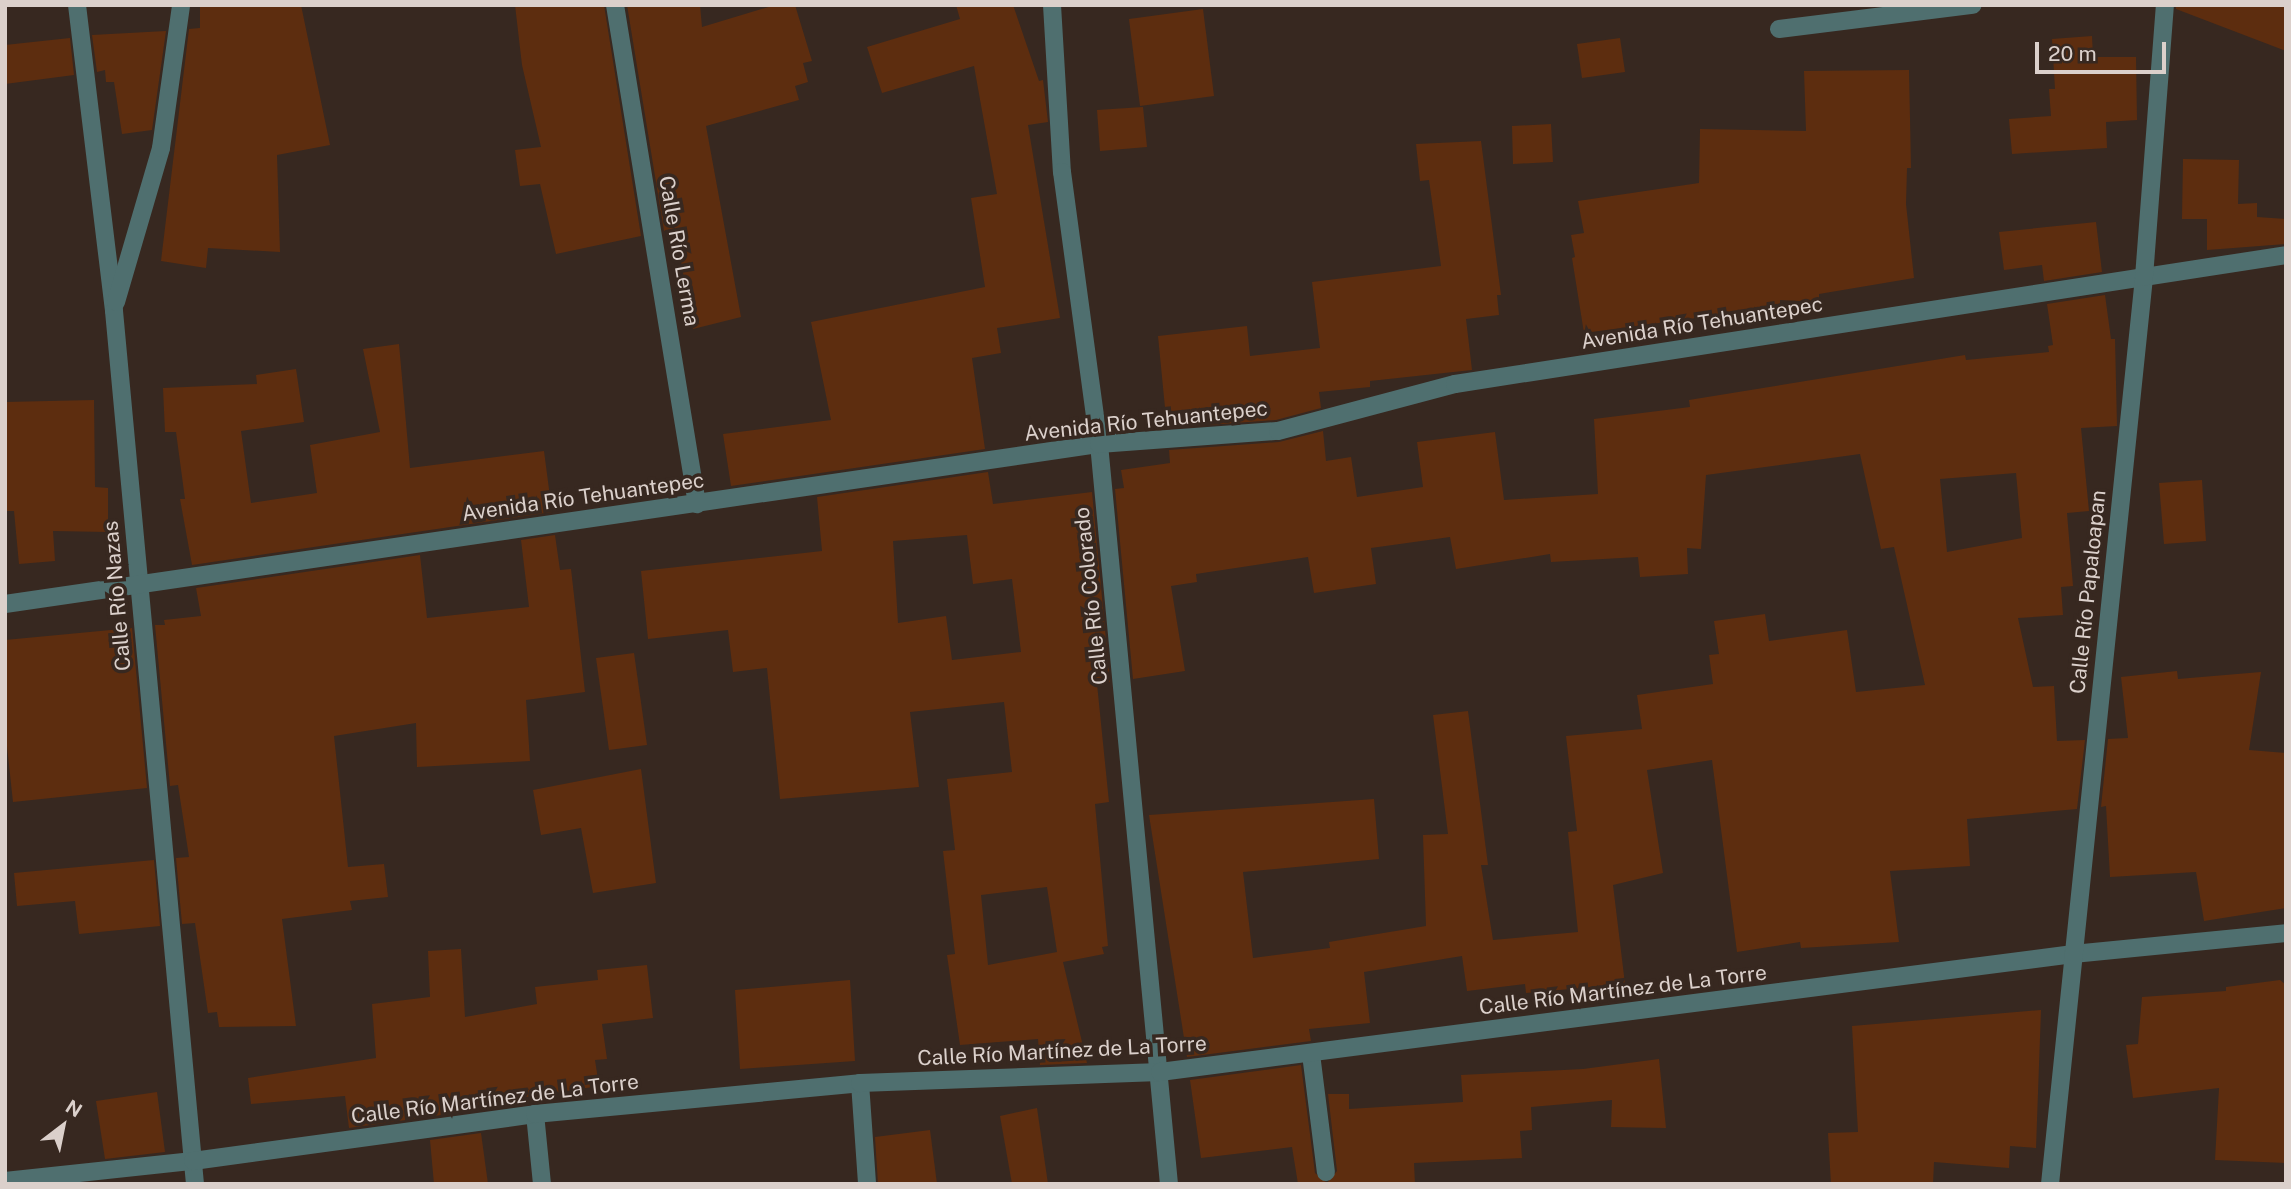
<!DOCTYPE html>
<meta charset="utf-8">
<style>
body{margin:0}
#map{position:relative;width:2291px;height:1189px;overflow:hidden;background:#372820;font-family:"Public Sans",sans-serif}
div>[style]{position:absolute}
.building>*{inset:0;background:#5d2d0f}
.minor>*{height:18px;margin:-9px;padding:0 9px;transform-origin:9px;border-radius:9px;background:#4f6f6f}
span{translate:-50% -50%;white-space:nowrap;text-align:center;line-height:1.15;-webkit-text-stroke:7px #372820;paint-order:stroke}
.street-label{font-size:21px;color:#dbd0cb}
.frame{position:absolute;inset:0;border:7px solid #dbd0cb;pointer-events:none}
.north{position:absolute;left:28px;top:1091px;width:70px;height:70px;-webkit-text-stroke:5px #372820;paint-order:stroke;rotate:32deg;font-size:19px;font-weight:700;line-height:28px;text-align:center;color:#dbd0cb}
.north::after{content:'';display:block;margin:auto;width:24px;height:32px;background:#dbd0cb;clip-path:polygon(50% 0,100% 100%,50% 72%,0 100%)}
.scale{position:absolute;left:2035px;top:42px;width:131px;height:32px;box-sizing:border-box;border:4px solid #dbd0cb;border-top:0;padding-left:9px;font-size:21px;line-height:24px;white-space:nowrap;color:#dbd0cb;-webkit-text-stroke:5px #372820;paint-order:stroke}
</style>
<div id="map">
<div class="building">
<div style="clip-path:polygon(200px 5px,301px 5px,330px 145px,277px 155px,280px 252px,208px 248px,206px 268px,161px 261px,189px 29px,200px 28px)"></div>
<div style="clip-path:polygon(515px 5px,604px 5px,641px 236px,556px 254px,540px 184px,520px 186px,515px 150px,541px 147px,522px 65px)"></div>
<div style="clip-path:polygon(627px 5px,700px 5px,702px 27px,775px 5px,795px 5px,812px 61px,803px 63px,808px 82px,795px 86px,799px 100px,706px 126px,741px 317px,693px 329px,675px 228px,664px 231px)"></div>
<div style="clip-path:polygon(956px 5px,1013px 5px,1039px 81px,1043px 80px,1048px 122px,1028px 125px,1060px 318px,997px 328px,1001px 353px,972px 358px,985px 449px,731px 486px,723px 434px,831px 420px,811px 322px,985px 287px,971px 198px,997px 194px,974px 66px,882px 93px,867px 47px,960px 19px)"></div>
<div style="clip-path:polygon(2176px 5px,2286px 5px,2286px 51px,2176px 9px)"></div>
<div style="clip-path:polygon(1203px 9px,1214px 96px,1140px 106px,1129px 19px)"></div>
<div style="clip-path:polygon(166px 31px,152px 130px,122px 134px,114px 82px,106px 82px,105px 70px,97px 72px,92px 35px)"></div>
<div style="clip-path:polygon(2092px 36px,2093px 57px,2136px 57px,2137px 120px,2106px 122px,2107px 148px,2012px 154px,2009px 119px,2051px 116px,2049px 89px,2055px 89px,2052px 39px)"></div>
<div style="clip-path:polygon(70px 38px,74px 75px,5px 84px,5px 45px)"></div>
<div style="clip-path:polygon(1620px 38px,1625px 72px,1582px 78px,1577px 44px)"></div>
<div style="clip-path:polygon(1909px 70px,1911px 168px,1907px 168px,1906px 204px,1914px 278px,1819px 294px,1819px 302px,1780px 300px,1780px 316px,1718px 315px,1584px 333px,1572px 258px,1575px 257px,1571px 235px,1584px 233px,1578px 201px,1699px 183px,1700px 129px,1806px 131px,1804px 71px)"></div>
<div style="clip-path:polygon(1143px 107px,1147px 147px,1100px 151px,1097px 110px)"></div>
<div style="clip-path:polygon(1551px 124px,1553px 162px,1513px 164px,1512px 126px)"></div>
<div style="clip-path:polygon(1481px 141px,1501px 295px,1497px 295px,1499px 315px,1466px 319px,1472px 370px,1370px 381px,1370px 387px,1319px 392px,1321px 408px,1276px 420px,1167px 428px,1158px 336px,1247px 326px,1250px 356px,1320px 348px,1312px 282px,1441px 266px,1429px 180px,1420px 181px,1416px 144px)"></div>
<div style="clip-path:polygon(2183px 159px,2239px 160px,2238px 204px,2257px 203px,2257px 217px,2286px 219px,2286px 244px,2207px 250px,2207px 219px,2182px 219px)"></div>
<div style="clip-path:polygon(2096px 222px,2102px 272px,2044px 281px,2042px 265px,2004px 270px,1999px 232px)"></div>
<div style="clip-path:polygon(evenodd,2105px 295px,2111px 339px,2115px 339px,2117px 426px,2081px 428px,2089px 511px,2067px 513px,2073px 586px,2061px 587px,2063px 615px,2018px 618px,2033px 687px,2054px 686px,2057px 741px,2085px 740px,2077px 809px,1967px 819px,1970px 866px,1890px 871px,1899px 942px,1801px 948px,1800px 942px,1737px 952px,1712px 760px,1647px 770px,1663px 873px,1613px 885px,1625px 984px,1526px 993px,1525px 984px,1467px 991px,1462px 956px,1364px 972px,1370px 1023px,1309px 1029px,1311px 1041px,1187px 1057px,1149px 815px,1374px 799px,1379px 859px,1243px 872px,1253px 958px,1330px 948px,1329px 942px,1426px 926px,1423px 835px,1448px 834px,1433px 715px,1468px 711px,1488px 865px,1481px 865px,1493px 940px,1578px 932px,1568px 832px,1577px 831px,1566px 736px,1642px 729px,1637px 695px,1713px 684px,1709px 655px,1719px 654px,1714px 621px,1765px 614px,1769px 641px,1847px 630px,1856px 692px,1925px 685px,1894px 547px,1881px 549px,1860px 454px,1706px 475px,1701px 549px,1687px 548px,1688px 574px,1640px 577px,1638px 557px,1551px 562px,1550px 554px,1456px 569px,1450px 537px,1371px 548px,1376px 584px,1314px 593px,1308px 557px,1196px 574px,1197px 582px,1171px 586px,1185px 671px,1133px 679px,1115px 489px,1124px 488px,1121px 470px,1170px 463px,1169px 450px,1279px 442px,1323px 431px,1326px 461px,1351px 457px,1357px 497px,1423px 487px,1417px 442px,1495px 432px,1504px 500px,1598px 494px,1594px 419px,1690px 407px,1689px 400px,1965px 355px,1966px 360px,2049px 352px,2048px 346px,2053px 345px,2047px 304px,2105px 295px,2016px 473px,2022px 538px,1947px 552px,1940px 479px,2016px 473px)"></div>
<div style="clip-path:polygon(399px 344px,410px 468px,544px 451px,552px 512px,192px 565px,180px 499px,185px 499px,176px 432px,165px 432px,163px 388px,257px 384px,256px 375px,296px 369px,304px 422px,241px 431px,251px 503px,317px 493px,310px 445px,380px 432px,363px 349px)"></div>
<div style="clip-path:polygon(94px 400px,95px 487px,108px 488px,108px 532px,53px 531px,55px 561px,19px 564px,14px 511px,5px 511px,5px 402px)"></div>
<div style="clip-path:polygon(evenodd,988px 472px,993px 504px,1092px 492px,1110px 682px,1097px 684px,1109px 802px,1095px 804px,1108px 946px,1102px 947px,1104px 954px,1063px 962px,1087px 1063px,1040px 1065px,1038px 1039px,960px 1045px,947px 955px,955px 954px,943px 851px,955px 850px,947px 779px,1012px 772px,1004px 702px,910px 712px,919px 787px,780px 799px,767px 668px,733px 672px,728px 630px,648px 639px,641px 571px,822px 551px,817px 497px,988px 472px,967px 535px,973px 584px,1012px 579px,1021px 652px,952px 660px,946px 616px,898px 623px,893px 541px,967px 535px,988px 472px,1047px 887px,1057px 952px,988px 965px,981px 895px,1047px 887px)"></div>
<div style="clip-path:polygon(2202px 480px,2206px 541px,2164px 544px,2159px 483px)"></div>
<div style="clip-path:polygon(555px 535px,560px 570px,571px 569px,585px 692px,526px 700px,530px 761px,417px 767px,416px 723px,334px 736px,348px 867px,384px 864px,388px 897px,350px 901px,352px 910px,282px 919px,296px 1026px,219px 1027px,217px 1012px,208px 1013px,195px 923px,182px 924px,176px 858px,189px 857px,178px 785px,170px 786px,155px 625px,165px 625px,164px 620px,201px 616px,196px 588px,420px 555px,427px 618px,529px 607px,521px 540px)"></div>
<div style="clip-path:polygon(132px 628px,147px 788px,13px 802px,5px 728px,5px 640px)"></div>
<div style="clip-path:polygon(634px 653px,647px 745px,609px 750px,596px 658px)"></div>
<div style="clip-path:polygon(2177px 671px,2178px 679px,2261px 672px,2249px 750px,2286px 753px,2286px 908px,2204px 921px,2196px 872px,2110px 877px,2106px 806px,2101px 807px,2108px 739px,2128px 738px,2121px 677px)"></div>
<div style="clip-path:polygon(641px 769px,656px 883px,593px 893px,581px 828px,541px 835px,533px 790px)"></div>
<div style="clip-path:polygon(154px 860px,160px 926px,79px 934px,75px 901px,17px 906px,14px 873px)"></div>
<div style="clip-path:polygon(461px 949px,465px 1017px,537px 1004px,535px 987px,598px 980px,597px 970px,647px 965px,653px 1018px,602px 1024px,607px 1059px,595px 1060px,599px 1086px,477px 1105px,477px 1110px,349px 1128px,345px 1096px,251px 1104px,248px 1078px,376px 1058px,372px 1004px,430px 997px,428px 951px)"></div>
<div style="clip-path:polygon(850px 980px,855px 1061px,740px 1069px,735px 990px)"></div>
<div style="clip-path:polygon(2280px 980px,2286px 985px,2286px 1163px,2215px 1160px,2219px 1088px,2133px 1098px,2126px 1045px,2138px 1044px,2142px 997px,2226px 991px,2226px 987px)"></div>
<div style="clip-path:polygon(2041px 1010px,2036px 1148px,2010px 1146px,2009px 1168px,1934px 1162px,1933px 1184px,1831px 1184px,1828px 1133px,1858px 1132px,1852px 1026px)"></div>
<div style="clip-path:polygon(1659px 1059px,1666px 1128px,1611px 1127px,1612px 1100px,1531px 1107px,1532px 1130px,1520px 1131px,1522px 1158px,1414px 1163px,1415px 1184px,1298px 1184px,1292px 1147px,1201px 1158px,1190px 1080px,1301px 1065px,1315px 1173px,1327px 1183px,1337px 1171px,1328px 1094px,1349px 1094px,1349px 1109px,1463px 1102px,1461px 1075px,1583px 1069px)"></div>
<div style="clip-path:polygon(157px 1092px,165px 1152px,105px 1159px,96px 1101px)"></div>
<div style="clip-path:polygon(1037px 1108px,1048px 1184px,1012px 1184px,1000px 1116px)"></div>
<div style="clip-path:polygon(930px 1130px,937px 1184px,878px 1184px,875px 1137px)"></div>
<div style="clip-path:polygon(481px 1133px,488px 1184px,434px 1184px,430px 1140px)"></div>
</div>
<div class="minor">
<div style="left:77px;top:5px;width:308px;rotate:83.1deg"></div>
<div style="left:114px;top:311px;width:877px;rotate:84.7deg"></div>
<div style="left:615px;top:5px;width:506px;rotate:80.67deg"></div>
<div style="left:1052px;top:5px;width:167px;rotate:86.6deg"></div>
<div style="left:1062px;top:172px;width:275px;rotate:82.3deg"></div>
<div style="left:1099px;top:444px;width:743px;rotate:84.6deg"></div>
<div style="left:1779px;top:29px;width:195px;rotate:-7.1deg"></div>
<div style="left:116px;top:302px;width:160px;rotate:-73.7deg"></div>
<div style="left:161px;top:148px;width:144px;rotate:-82deg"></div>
<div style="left:5px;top:604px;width:1106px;rotate:-8.32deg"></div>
<div style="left:1099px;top:444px;width:179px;rotate:-4.2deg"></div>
<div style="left:1278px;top:431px;width:183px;rotate:-14.9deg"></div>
<div style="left:1455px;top:384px;width:841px;rotate:-8.82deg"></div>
<div style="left:1311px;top:1054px;width:119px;rotate:82.8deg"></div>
<div style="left:860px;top:1083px;width:101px;rotate:86deg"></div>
<div style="left:535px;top:1114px;width:70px;rotate:84.3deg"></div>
<div style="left:5px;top:1181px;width:189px;rotate:-6.1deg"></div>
<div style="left:193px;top:1161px;width:345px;rotate:-7.8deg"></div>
<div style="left:535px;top:1114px;width:326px;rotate:-5.4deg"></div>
<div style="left:860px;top:1083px;width:300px;rotate:-2.1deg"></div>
<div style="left:1160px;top:1072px;width:921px;rotate:-7.36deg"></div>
<div style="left:2073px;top:954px;width:214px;rotate:-5.6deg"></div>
<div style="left:2050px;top:1184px;width:912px;rotate:-84.08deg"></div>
<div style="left:2144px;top:277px;width:273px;rotate:-85.6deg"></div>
</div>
<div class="street-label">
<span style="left:679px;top:251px;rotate:80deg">Calle Río Lerma</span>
<span style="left:1702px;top:323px;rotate:-9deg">Avenida Río Tehuantepec</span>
<span style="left:1146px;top:421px;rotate:-6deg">Avenida Río Tehuantepec</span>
<span style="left:583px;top:497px;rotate:-8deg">Avenida Río Tehuantepec</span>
<span style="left:2088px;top:592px;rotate:-84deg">Calle Río Papaloapan</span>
<span style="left:117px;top:596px;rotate:-95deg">Calle Río Nazas</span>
<span style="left:1091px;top:596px;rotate:-96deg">Calle Río Colorado</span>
<span style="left:1623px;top:990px;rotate:-7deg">Calle Río Martínez de La Torre</span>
<span style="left:1062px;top:1051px;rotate:-3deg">Calle Río Martínez de La Torre</span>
<span style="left:495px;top:1099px;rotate:-7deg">Calle Río Martínez de La Torre</span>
</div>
<div class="frame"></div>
<div class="north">N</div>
<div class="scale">20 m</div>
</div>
